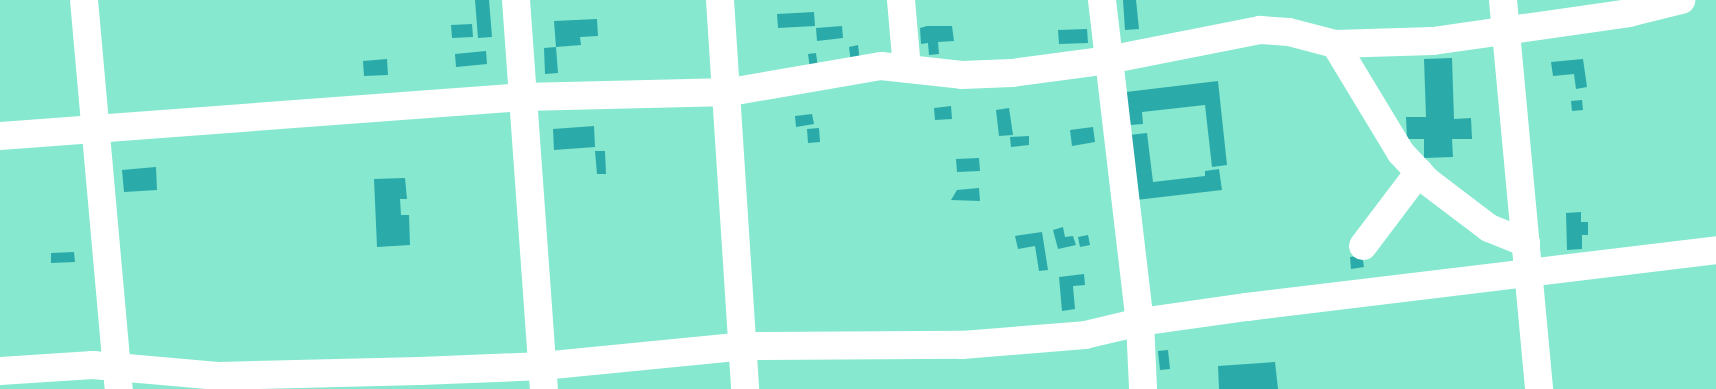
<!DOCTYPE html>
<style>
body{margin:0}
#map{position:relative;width:1716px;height:389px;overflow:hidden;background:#86e8cf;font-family:"IBM Plex Serif",serif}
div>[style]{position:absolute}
.building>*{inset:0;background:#2baaaa}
.minor>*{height:28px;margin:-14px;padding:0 14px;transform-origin:14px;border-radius:14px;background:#fff}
span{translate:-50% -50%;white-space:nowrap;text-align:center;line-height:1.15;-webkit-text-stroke:5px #94f6dc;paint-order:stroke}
</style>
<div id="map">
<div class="building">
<div style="clip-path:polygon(475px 0,489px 0,492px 37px,478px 38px)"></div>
<div style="clip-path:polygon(1123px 0,1136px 0,1139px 29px,1125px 30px)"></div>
<div style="clip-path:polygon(814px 12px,815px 26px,778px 28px,777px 14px)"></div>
<div style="clip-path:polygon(597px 19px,598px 36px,580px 37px,581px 45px,556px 47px,554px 21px)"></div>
<div style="clip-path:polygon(472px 24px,473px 37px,452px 38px,451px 25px)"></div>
<div style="clip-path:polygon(842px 26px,843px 38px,817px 41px,816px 28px)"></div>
<div style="clip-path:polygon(927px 26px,952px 26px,954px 41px,938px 42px,939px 54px,929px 55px,928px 43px,921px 44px,920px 28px)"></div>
<div style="clip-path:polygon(1087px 29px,1088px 43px,1059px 44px,1058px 30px)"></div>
<div style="clip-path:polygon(858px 45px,860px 62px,851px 63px,849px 47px)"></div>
<div style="clip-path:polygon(556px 47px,558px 73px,545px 74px,544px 48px)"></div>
<div style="clip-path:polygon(486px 51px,487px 64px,456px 67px,455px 54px)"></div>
<div style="clip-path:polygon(816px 53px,818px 68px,810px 69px,808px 54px)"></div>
<div style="clip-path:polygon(1452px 58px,1454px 119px,1471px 118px,1472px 139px,1452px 139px,1453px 157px,1424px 158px,1424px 139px,1407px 139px,1406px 117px,1426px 117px,1424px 59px)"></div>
<div style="clip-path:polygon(387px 59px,388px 75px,364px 76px,363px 61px)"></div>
<div style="clip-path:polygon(1583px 59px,1587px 87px,1576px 89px,1574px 74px,1553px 76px,1551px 62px)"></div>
<div style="clip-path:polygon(1218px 81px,1227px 165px,1212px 167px,1205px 105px,1142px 112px,1143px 124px,1130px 125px,1126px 92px)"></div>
<div style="clip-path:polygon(1582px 100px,1583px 110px,1572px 111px,1571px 101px)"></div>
<div style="clip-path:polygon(951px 106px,952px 119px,935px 120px,934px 108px)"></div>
<div style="clip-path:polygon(1009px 108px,1013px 135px,999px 136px,996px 110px)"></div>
<div style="clip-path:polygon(812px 114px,814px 124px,796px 127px,795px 116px)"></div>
<div style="clip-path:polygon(594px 126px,595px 147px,554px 150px,553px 129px)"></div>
<div style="clip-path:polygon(1093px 127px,1095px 142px,1072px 146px,1070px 130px)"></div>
<div style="clip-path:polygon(819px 128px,820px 142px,808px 143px,807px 129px)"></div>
<div style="clip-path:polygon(1147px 133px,1153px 182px,1205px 176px,1205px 171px,1219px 169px,1222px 190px,1136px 200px,1129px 135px)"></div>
<div style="clip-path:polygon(1029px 136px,1029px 145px,1011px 147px,1010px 137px)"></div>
<div style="clip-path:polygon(595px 151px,605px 151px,606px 174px,597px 174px)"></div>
<div style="clip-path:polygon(979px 158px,980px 171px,957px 172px,956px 159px)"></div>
<div style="clip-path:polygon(156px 167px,157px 190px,124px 192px,122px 170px)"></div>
<div style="clip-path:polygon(405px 178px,407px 199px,400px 199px,401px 215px,409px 215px,410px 245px,377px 247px,374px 179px)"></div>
<div style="clip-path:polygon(979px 188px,980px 201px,951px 200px,957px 190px)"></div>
<div style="clip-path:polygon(1581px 212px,1581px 222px,1588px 222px,1588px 235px,1582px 235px,1582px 249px,1567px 250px,1566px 213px)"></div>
<div style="clip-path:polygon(1063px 227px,1065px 237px,1073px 236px,1076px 245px,1058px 249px,1053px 230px)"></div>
<div style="clip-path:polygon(1042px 232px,1048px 270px,1039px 271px,1035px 246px,1018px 249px,1015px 236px)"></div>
<div style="clip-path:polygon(1088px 235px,1090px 245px,1080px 247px,1078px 237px)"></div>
<div style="clip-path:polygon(74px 252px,75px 262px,51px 263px,51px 253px)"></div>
<div style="clip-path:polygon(1362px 255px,1364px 267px,1351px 269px,1350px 257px)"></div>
<div style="clip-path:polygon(1084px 274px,1085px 285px,1073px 286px,1075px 309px,1062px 311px,1059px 277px)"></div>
<div style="clip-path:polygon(1168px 350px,1170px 369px,1160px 370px,1158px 351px)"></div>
<div style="clip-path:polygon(1275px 362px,1278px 389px,1219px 389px,1218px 366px)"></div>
</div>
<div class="minor">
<div style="left:84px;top:0;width:391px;rotate:84.9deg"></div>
<div style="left:516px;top:0;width:390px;rotate:85.9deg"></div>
<div style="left:720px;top:0;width:390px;rotate:86.3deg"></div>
<div style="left:901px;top:0;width:69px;rotate:85deg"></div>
<div style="left:1102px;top:0;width:324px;rotate:83.3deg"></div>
<div style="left:1140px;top:322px;width:67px;rotate:87.4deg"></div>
<div style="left:1503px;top:0;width:391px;rotate:84.7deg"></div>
<div style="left:1335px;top:44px;width:127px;rotate:58.8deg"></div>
<div style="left:1401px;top:153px;width:38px;rotate:47deg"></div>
<div style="left:1427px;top:181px;width:78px;rotate:37.2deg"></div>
<div style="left:1489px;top:228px;width:40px;rotate:22deg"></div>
<div style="left:0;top:136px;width:525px;rotate:-4.26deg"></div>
<div style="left:524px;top:97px;width:206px;rotate:-1.4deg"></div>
<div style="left:730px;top:92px;width:153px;rotate:-9.8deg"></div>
<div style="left:881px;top:66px;width:81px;rotate:6.3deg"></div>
<div style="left:962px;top:75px;width:50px;rotate:-2.3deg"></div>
<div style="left:1012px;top:73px;width:97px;rotate:-7.7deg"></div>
<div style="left:1108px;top:60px;width:155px;rotate:-11.2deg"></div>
<div style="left:1260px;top:30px;width:29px;rotate:4deg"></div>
<div style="left:1289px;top:32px;width:48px;rotate:14.6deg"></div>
<div style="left:1335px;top:44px;width:98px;rotate:-1.8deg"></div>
<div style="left:1433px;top:41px;width:198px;rotate:-8.1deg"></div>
<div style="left:1629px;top:13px;width:54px;rotate:-14deg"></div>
<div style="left:1363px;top:246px;width:93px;rotate:-52.9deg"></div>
<div style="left:0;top:371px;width:93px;rotate:-3.7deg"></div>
<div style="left:93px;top:365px;width:125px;rotate:5deg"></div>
<div style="left:218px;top:376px;width:202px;rotate:-1.4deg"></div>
<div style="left:420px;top:371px;width:122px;rotate:-2.3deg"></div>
<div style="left:542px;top:366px;width:205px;rotate:-5.6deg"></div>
<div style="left:746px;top:346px;width:216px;rotate:-0.3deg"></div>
<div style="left:962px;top:345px;width:123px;rotate:-4.6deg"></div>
<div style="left:1085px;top:335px;width:57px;rotate:-13.3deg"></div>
<div style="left:1140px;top:322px;width:108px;rotate:-8deg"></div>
<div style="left:1247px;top:307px;width:472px;rotate:-6.9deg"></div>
</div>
</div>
